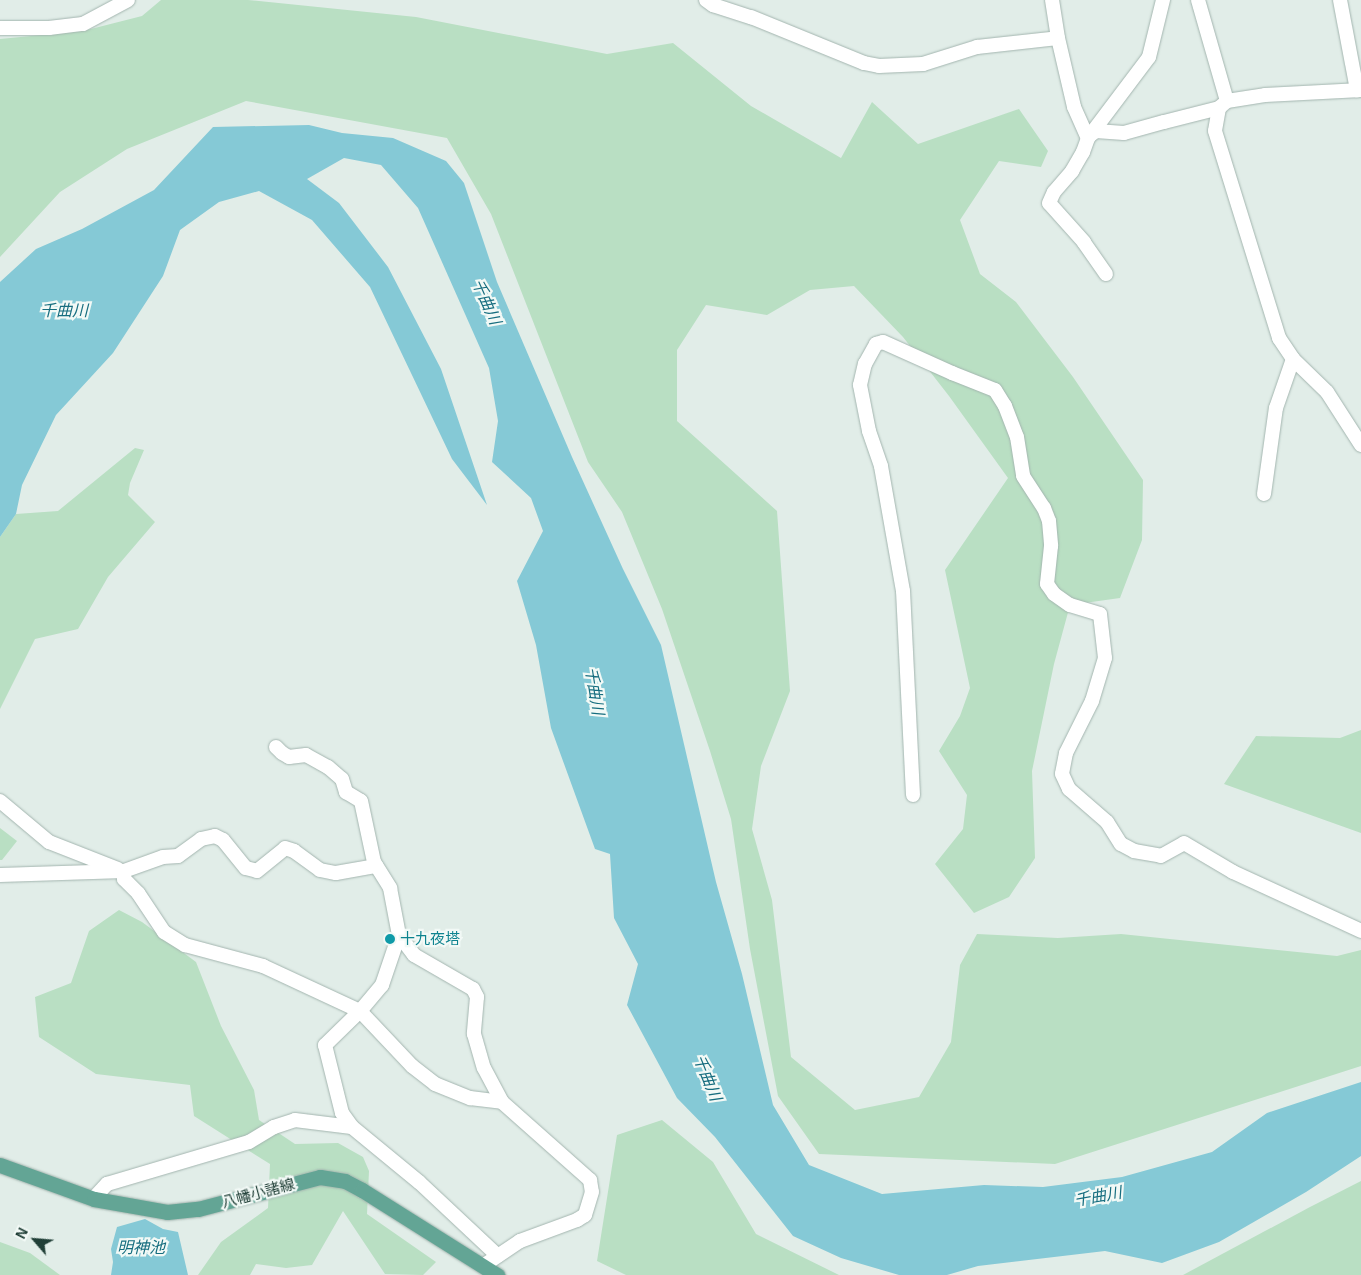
<!DOCTYPE html>
<meta charset="utf-8">
<style>
body{margin:0}
#map{position:relative;width:1361px;height:1275px;overflow:hidden;background:#e1ede8;font-family:Helvetica,"Noto Sans JP",sans-serif}
div>[style]{position:absolute}
.green>*{inset:0;background:#b9dfc3}
.water>*{inset:0;background:#85c9d6}
.roads{filter:drop-shadow(0 0 1px #a3b5af) drop-shadow(0 0 1px #a3b5af)}
.minor>*{height:14px;margin:-7px;padding:0 7px;transform-origin:7px;border-radius:7px;background:#fff}
.major>*{height:15px;margin:-7.5px;padding:0 7.5px;transform-origin:7.5px;border-radius:7.5px;background:#63a595}
.dots>*{width:14px;height:14px;translate:-50% -50%;box-sizing:border-box;border:2px solid #f2f9f6;border-radius:50%}
span{translate:-50% -50%;white-space:nowrap;text-align:center;line-height:1.15;-webkit-text-stroke:4.5px #f2f9f6;paint-order:stroke}
.culture-label{font-size:15px;color:#0d838f}
.left{translate:0 -50%;text-align:left}
.street-label{font-size:15px;color:#203f37}
.water-label{font-size:16px;color:#166d7f;font-style:italic}
.north{position:absolute;left:10px;top:1215px;width:50px;height:50px;-webkit-text-stroke:4px #f2f9f6;paint-order:stroke;rotate:297deg;font-size:14px;font-weight:700;line-height:20px;text-align:center;color:#203f37}
.north::after{content:'';display:block;margin:auto;width:18px;height:22px;background:#203f37;clip-path:polygon(50% 0,100% 100%,50% 72%,0 100%)}
</style>
<div id="map">
<div class="green">
<div style="clip-path:polygon(161px 0,248px 0,416px 17px,607px 54px,673px 43px,751px 106px,841px 158px,872px 102px,918px 144px,1019px 109px,1048px 151px,1041px 167px,999px 161px,960px 220px,980px 274px,1016px 302px,1073px 377px,1143px 480px,1142px 540px,1120px 598px,1070px 605px,1054px 664px,1032px 771px,1035px 858px,1009px 897px,974px 913px,935px 864px,963px 829px,967px 795px,939px 751px,960px 716px,970px 688px,945px 570px,1008px 478px,949px 396px,903px 337px,854px 286px,810px 290px,767px 315px,706px 305px,677px 350px,677px 421px,777px 511px,790px 691px,761px 766px,752px 829px,772px 900px,791px 1057px,855px 1110px,919px 1097px,951px 1042px,960px 965px,977px 934px,1058px 938px,1121px 934px,1337px 956px,1361px 950px,1361px 1066px,1055px 1164px,819px 1154px,778px 1096px,750px 949px,731px 819px,710px 751px,662px 609px,622px 512px,588px 462px,491px 214px,447px 138px,246px 101px,127px 149px,60px 192px,0 257px,0 39px,83px 31px,142px 16px)"></div>
<div style="clip-path:polygon(135px 448px,144px 450px,130px 483px,128px 495px,155px 522px,108px 577px,78px 629px,35px 639px,0 709px,0 537px,16px 514px,58px 511px)"></div>
<div style="clip-path:polygon(1361px 730px,1361px 833px,1224px 784px,1256px 736px,1340px 738px)"></div>
<div style="clip-path:polygon(0 828px,17px 841px,2px 860px,0 860px)"></div>
<div style="clip-path:polygon(119px 910px,142px 922px,196px 962px,221px 1026px,254px 1090px,259px 1120px,295px 1144px,338px 1143px,363px 1157px,369px 1171px,367px 1214px,436px 1262px,423px 1275px,385px 1274px,343px 1211px,312px 1265px,286px 1268px,256px 1264px,250px 1275px,198px 1275px,221px 1242px,268px 1208px,270px 1164px,194px 1116px,190px 1085px,96px 1074px,39px 1037px,35px 997px,71px 983px,89px 931px)"></div>
<div style="clip-path:polygon(662px 1120px,713px 1162px,756px 1234px,839px 1275px,626px 1275px,597px 1261px,617px 1135px)"></div>
<div style="clip-path:polygon(1361px 1181px,1361px 1275px,1183px 1275px,1310px 1207px)"></div>
<div style="clip-path:polygon(0 1242px,30px 1253px,60px 1275px,0 1275px)"></div>
</div>
<div class="water">
<div style="clip-path:polygon(309px 125px,342px 133px,393px 138px,446px 161px,464px 183px,497px 282px,572px 457px,623px 569px,661px 645px,716px 882px,742px 974px,773px 1105px,809px 1165px,882px 1194px,984px 1185px,1043px 1187px,1122px 1177px,1212px 1152px,1267px 1113px,1361px 1082px,1361px 1156px,1306px 1192px,1219px 1242px,1162px 1263px,1105px 1251px,978px 1266px,947px 1275px,899px 1275px,841px 1258px,793px 1236px,715px 1137px,677px 1098px,627px 1005px,638px 964px,614px 918px,610px 854px,595px 849px,551px 728px,536px 645px,517px 581px,543px 531px,531px 498px,492px 462px,498px 421px,489px 368px,418px 208px,381px 165px,344px 158px,307px 179px,339px 203px,388px 267px,441px 369px,487px 505px,452px 459px,370px 287px,312px 220px,259px 191px,219px 202px,180px 230px,163px 276px,113px 353px,56px 415px,22px 485px,16px 514px,0 537px,0 282px,36px 249px,82px 229px,154px 190px,213px 127px)"></div>
<div style="clip-path:polygon(145px 1219px,163px 1229px,178px 1232px,188px 1275px,111px 1275px,113px 1262px,111px 1249px,117px 1227px)"></div>
</div>
<div class="roads">
<div class="minor">
<div style="left:706px;top:0;width:9px;rotate:36deg"></div>
<div style="left:713px;top:5px;width:40px;rotate:18deg"></div>
<div style="left:751px;top:17px;width:122px;rotate:22.2deg"></div>
<div style="left:864px;top:63px;width:15px;rotate:11deg"></div>
<div style="left:879px;top:66px;width:44px;rotate:-2.6deg"></div>
<div style="left:923px;top:64px;width:57px;rotate:-17.5deg"></div>
<div style="left:977px;top:47px;width:81px;rotate:-6.3deg"></div>
<div style="left:1052px;top:0;width:38px;rotate:81deg"></div>
<div style="left:1058px;top:38px;width:71px;rotate:76.9deg"></div>
<div style="left:1074px;top:107px;width:34px;rotate:66deg"></div>
<div style="left:1198px;top:0;width:105px;rotate:74deg"></div>
<div style="left:1340px;top:0;width:92px;rotate:79.3deg"></div>
<div style="left:0;top:28px;width:49px"></div>
<div style="left:49px;top:28px;width:34px;rotate:-7deg"></div>
<div style="left:83px;top:24px;width:51px;rotate:-28.1deg"></div>
<div style="left:1219px;top:108px;width:23px;rotate:100deg"></div>
<div style="left:1215px;top:131px;width:217px;rotate:72.8deg"></div>
<div style="left:1279px;top:338px;width:25px;rotate:56deg"></div>
<div style="left:1293px;top:359px;width:47px;rotate:44.1deg"></div>
<div style="left:1327px;top:392px;width:63px;rotate:57.3deg"></div>
<div style="left:1088px;top:137px;width:10px;rotate:-37deg"></div>
<div style="left:1096px;top:131px;width:28px;rotate:4deg"></div>
<div style="left:1124px;top:133px;width:41px;rotate:-15.4deg"></div>
<div style="left:1164px;top:122px;width:57px;rotate:-14.3deg"></div>
<div style="left:1219px;top:108px;width:11px;rotate:-41deg"></div>
<div style="left:1227px;top:101px;width:38px;rotate:-9deg"></div>
<div style="left:1265px;top:95px;width:96px;rotate:-3deg"></div>
<div style="left:1106px;top:274px;width:39px;rotate:-125deg"></div>
<div style="left:1084px;top:242px;width:52px;rotate:-131.9deg"></div>
<div style="left:1049px;top:203px;width:12px;rotate:-66deg"></div>
<div style="left:1054px;top:192px;width:28px;rotate:-49deg"></div>
<div style="left:1072px;top:171px;width:22px;rotate:-60deg"></div>
<div style="left:1083px;top:152px;width:15px;rotate:-70deg"></div>
<div style="left:1088px;top:138px;width:101px;rotate:-53deg"></div>
<div style="left:1149px;top:57px;width:59px;rotate:-76.2deg"></div>
<div style="left:1264px;top:494px;width:87px;rotate:-82.1deg"></div>
<div style="left:1276px;top:408px;width:52px;rotate:-70.9deg"></div>
<div style="left:276px;top:747px;width:8px;rotate:45deg"></div>
<div style="left:282px;top:753px;width:8px;rotate:30deg"></div>
<div style="left:289px;top:757px;width:17px;rotate:-7deg"></div>
<div style="left:306px;top:755px;width:25px;rotate:29deg"></div>
<div style="left:328px;top:767px;width:18px;rotate:41deg"></div>
<div style="left:342px;top:779px;width:14px;rotate:73deg"></div>
<div style="left:346px;top:792px;width:17px;rotate:31deg"></div>
<div style="left:361px;top:801px;width:62px;rotate:78deg"></div>
<div style="left:374px;top:862px;width:31px;rotate:58deg"></div>
<div style="left:390px;top:888px;width:48px;rotate:79.2deg"></div>
<div style="left:399px;top:935px;width:25px;rotate:53deg"></div>
<div style="left:414px;top:955px;width:68px;rotate:30deg"></div>
<div style="left:473px;top:989px;width:9px;rotate:63deg"></div>
<div style="left:477px;top:997px;width:37px;rotate:95deg"></div>
<div style="left:474px;top:1034px;width:35px;rotate:74deg"></div>
<div style="left:484px;top:1068px;width:38px;rotate:62deg"></div>
<div style="left:502px;top:1102px;width:118px;rotate:41.6deg"></div>
<div style="left:590px;top:1180px;width:12px;rotate:81deg"></div>
<div style="left:592px;top:1192px;width:24px;rotate:107deg"></div>
<div style="left:585px;top:1215px;width:9px;rotate:148deg"></div>
<div style="left:577px;top:1220px;width:61px;rotate:159.8deg"></div>
<div style="left:520px;top:1241px;width:45px;rotate:146deg"></div>
<div style="left:913px;top:795px;width:204px;rotate:-92.8deg"></div>
<div style="left:903px;top:591px;width:127px;rotate:-100deg"></div>
<div style="left:881px;top:466px;width:37px;rotate:-109deg"></div>
<div style="left:869px;top:431px;width:47px;rotate:-101.1deg"></div>
<div style="left:860px;top:385px;width:22px;rotate:-77deg"></div>
<div style="left:865px;top:364px;width:23px;rotate:-61deg"></div>
<div style="left:876px;top:344px;width:7px;rotate:-16deg"></div>
<div style="left:883px;top:342px;width:76px;rotate:24.2deg"></div>
<div style="left:952px;top:373px;width:46px;rotate:21.6deg"></div>
<div style="left:995px;top:390px;width:19px;rotate:58deg"></div>
<div style="left:1005px;top:406px;width:33px;rotate:69deg"></div>
<div style="left:1017px;top:437px;width:39px;rotate:81deg"></div>
<div style="left:1023px;top:476px;width:38px;rotate:57deg"></div>
<div style="left:1044px;top:508px;width:14px;rotate:69deg"></div>
<div style="left:1049px;top:521px;width:25px;rotate:85deg"></div>
<div style="left:1051px;top:546px;width:38px;rotate:96deg"></div>
<div style="left:1047px;top:584px;width:12px;rotate:55deg"></div>
<div style="left:1054px;top:594px;width:19px;rotate:35deg"></div>
<div style="left:1070px;top:605px;width:31px;rotate:17deg"></div>
<div style="left:1100px;top:614px;width:44px;rotate:83.5deg"></div>
<div style="left:1105px;top:658px;width:45px;rotate:106.8deg"></div>
<div style="left:1092px;top:701px;width:58px;rotate:116.6deg"></div>
<div style="left:1066px;top:753px;width:21px;rotate:101deg"></div>
<div style="left:1062px;top:774px;width:17px;rotate:65deg"></div>
<div style="left:1069px;top:789px;width:50px;rotate:41deg"></div>
<div style="left:1107px;top:822px;width:26px;rotate:58deg"></div>
<div style="left:1121px;top:844px;width:15px;rotate:28deg"></div>
<div style="left:1134px;top:851px;width:27px;rotate:10deg"></div>
<div style="left:1161px;top:856px;width:26px;rotate:-29deg"></div>
<div style="left:1184px;top:843px;width:57px;rotate:30.6deg"></div>
<div style="left:1233px;top:872px;width:141px;rotate:24.7deg"></div>
<div style="left:0;top:801px;width:64px;rotate:39.9deg"></div>
<div style="left:49px;top:842px;width:74px;rotate:21.4deg"></div>
<div style="left:124px;top:871px;width:8px;rotate:90deg"></div>
<div style="left:124px;top:879px;width:20px;rotate:45deg"></div>
<div style="left:138px;top:893px;width:47px;rotate:56.3deg"></div>
<div style="left:164px;top:932px;width:25px;rotate:32deg"></div>
<div style="left:185px;top:945px;width:81px;rotate:15.1deg"></div>
<div style="left:263px;top:966px;width:107px;rotate:24.9deg"></div>
<div style="left:360px;top:1011px;width:76px;rotate:46.6deg"></div>
<div style="left:412px;top:1066px;width:29px;rotate:38deg"></div>
<div style="left:435px;top:1084px;width:38px;rotate:22deg"></div>
<div style="left:470px;top:1098px;width:32px;rotate:7deg"></div>
<div style="left:0;top:875px;width:124px;rotate:-1.8deg"></div>
<div style="left:124px;top:871px;width:41px;rotate:-19.7deg"></div>
<div style="left:163px;top:857px;width:15px;rotate:-4deg"></div>
<div style="left:178px;top:856px;width:29px;rotate:-36deg"></div>
<div style="left:201px;top:839px;width:14px;rotate:-12deg"></div>
<div style="left:215px;top:836px;width:9px;rotate:27deg"></div>
<div style="left:223px;top:840px;width:36px;rotate:51deg"></div>
<div style="left:246px;top:868px;width:11px;rotate:15deg"></div>
<div style="left:257px;top:871px;width:36px;rotate:-39deg"></div>
<div style="left:285px;top:848px;width:9px;rotate:18deg"></div>
<div style="left:294px;top:851px;width:32px;rotate:36deg"></div>
<div style="left:320px;top:870px;width:16px;rotate:11deg"></div>
<div style="left:336px;top:873px;width:41px;rotate:-9.9deg"></div>
<div style="left:399px;top:935px;width:53px;rotate:108.8deg"></div>
<div style="left:382px;top:985px;width:34px;rotate:130deg"></div>
<div style="left:360px;top:1011px;width:49px;rotate:135.8deg"></div>
<div style="left:325px;top:1045px;width:70px;rotate:76deg"></div>
<div style="left:342px;top:1113px;width:17px;rotate:54deg"></div>
<div style="left:352px;top:1127px;width:87px;rotate:39.4deg"></div>
<div style="left:419px;top:1182px;width:108px;rotate:43.1deg"></div>
<div style="left:93px;top:1199px;width:21px;rotate:-47deg"></div>
<div style="left:107px;top:1184px;width:148px;rotate:-16.5deg"></div>
<div style="left:249px;top:1142px;width:29px;rotate:-31deg"></div>
<div style="left:274px;top:1127px;width:22px;rotate:-18deg"></div>
<div style="left:295px;top:1120px;width:57px;rotate:7deg"></div>
</div>
<div class="major">
<div style="left:0;top:1165px;width:100px;rotate:19.9deg"></div>
<div style="left:94px;top:1199px;width:74px;rotate:10.1deg"></div>
<div style="left:167px;top:1212px;width:31px;rotate:-6deg"></div>
<div style="left:198px;top:1209px;width:126px;rotate:-14.7deg"></div>
<div style="left:320px;top:1177px;width:25px;rotate:9deg"></div>
<div style="left:345px;top:1181px;width:19px;rotate:28deg"></div>
<div style="left:362px;top:1190px;width:160px;rotate:32.2deg"></div>
</div>
</div>
<div class="dots">
<div style="left:390px;top:939px;background:#0f9aa8"></div>
</div>
<div class="culture-label">
<span class="left" style="left:400px;top:939px">十九夜塔</span>
</div>
<div class="street-label">
<span style="left:258px;top:1193px;rotate:-15deg">八幡小諸線</span>
</div>
<div class="water-label">
<span style="left:486px;top:302px;rotate:66deg">千曲川</span>
<span style="left:64px;top:311px">千曲川</span>
<span style="left:594px;top:691px;rotate:81deg">千曲川</span>
<span style="left:707px;top:1078px;rotate:68deg">千曲川</span>
<span style="left:1098px;top:1197px;rotate:-10deg">千曲川</span>
<span style="left:141px;top:1248px">明神池</span>
</div>
<div class="north">N</div>
</div>
